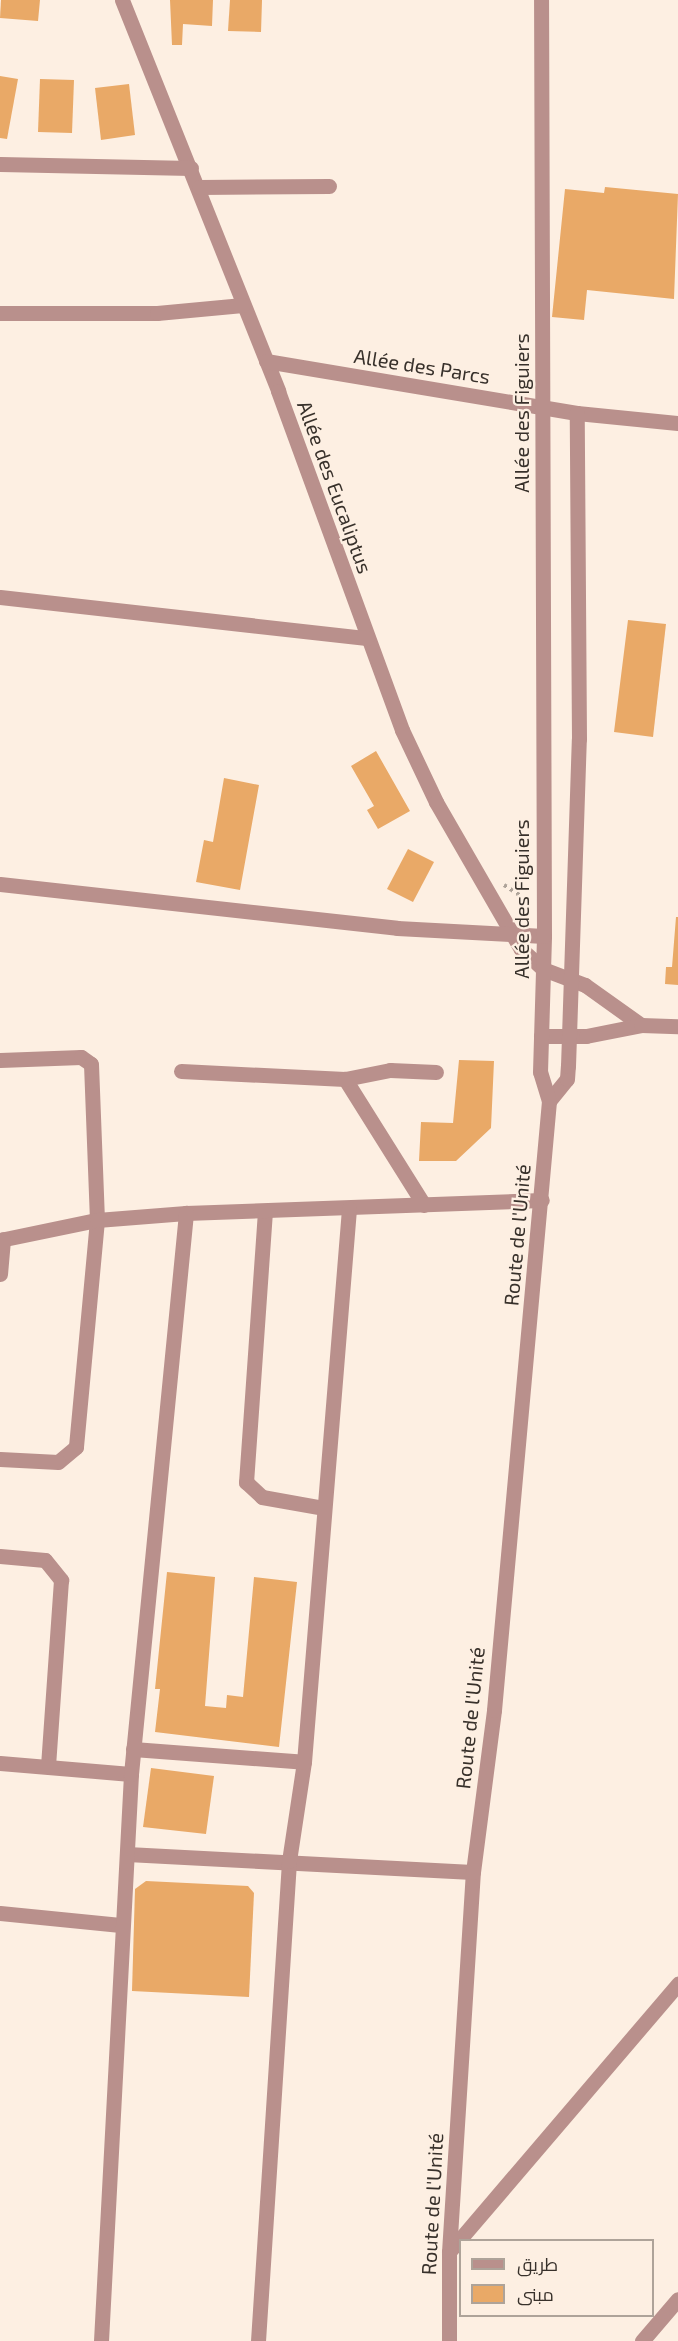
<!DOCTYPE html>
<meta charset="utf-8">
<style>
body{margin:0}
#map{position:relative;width:678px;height:2341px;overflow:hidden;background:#fdefe2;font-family:"Exo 2",Cairo,sans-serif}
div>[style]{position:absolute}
.building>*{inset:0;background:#e9a967}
.path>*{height:4px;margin-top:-2px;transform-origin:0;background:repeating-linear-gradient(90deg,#aea399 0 3px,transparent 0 7.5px)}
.minor>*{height:15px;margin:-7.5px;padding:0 7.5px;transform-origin:7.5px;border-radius:7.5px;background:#b9908c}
span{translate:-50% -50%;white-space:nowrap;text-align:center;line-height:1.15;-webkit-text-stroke:4.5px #fdefe2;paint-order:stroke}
.street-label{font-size:20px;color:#38312b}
.legend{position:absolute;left:459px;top:2239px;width:195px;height:78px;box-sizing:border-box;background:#fdefe2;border:2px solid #aea399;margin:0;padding:8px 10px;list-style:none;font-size:18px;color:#38312b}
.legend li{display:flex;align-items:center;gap:12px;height:30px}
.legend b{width:30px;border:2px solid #aea399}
</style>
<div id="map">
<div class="building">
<div style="clip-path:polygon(1px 0,40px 0,38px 21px,0 18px)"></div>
<div style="clip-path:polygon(170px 0,213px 0,212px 26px,183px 24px,182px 45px,172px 45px)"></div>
<div style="clip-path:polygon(230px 0,262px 0,261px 32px,228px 31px)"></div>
<div style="clip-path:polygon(0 76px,18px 79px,7px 139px,0 138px)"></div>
<div style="clip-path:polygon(40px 79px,74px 80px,72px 133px,38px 132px)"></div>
<div style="clip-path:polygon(129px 84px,135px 135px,101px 140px,95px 88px)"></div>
<div style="clip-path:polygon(605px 187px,678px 194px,674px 299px,587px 290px,584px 320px,552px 317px,565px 189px,604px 193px)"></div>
<div style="clip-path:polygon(628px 620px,666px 624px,653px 737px,614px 732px)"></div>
<div style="clip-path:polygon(376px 751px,410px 811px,378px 829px,367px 810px,374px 806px,351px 766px)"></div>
<div style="clip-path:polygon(224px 778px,259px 785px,240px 890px,196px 882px,204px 840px,213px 842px)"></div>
<div style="clip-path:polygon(408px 849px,434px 862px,413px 902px,387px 889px)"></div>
<div style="clip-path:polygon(676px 917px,678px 917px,678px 985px,665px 984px,666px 967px,672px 967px)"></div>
<div style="clip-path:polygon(459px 1060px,494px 1061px,491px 1128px,456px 1161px,419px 1161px,421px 1122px,453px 1123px)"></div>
<div style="clip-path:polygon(167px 1572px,215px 1577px,205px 1706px,226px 1708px,227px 1695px,243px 1697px,254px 1577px,297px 1582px,279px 1747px,155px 1732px,160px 1689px,155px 1689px)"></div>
<div style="clip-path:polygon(151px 1768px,214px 1776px,206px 1834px,143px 1827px)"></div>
<div style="clip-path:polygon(146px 1881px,248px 1886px,254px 1893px,249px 1997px,132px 1991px,135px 1889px)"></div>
</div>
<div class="path">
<div style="left:504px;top:885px;width:27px;rotate:33deg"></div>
</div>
<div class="minor">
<div style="left:122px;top:0;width:421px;rotate:68.2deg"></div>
<div style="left:278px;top:391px;width:361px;rotate:69.9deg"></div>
<div style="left:402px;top:730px;width:80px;rotate:64.7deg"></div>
<div style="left:436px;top:802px;width:170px;rotate:60deg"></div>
<div style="left:521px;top:949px;width:30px;rotate:42deg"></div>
<div style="left:543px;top:969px;width:45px;rotate:20.9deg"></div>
<div style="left:585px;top:985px;width:69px;rotate:35.5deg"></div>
<div style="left:0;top:164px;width:191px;rotate:1.2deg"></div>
<div style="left:199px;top:187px;width:130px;rotate:-0.4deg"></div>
<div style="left:0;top:313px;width:157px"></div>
<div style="left:157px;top:313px;width:86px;rotate:-5.3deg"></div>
<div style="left:266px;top:361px;width:315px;rotate:9.5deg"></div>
<div style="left:577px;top:413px;width:101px;rotate:5.7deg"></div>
<div style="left:0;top:597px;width:369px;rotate:6.4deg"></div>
<div style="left:0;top:884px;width:399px;rotate:6.3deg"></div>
<div style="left:397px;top:928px;width:147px;rotate:3.1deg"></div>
<div style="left:541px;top:1036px;width:45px"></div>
<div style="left:586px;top:1036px;width:56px;rotate:-11.3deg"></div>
<div style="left:641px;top:1025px;width:37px;rotate:2deg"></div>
<div style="left:0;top:1060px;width:81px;rotate:-2.1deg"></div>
<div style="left:81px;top:1057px;width:12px;rotate:35deg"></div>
<div style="left:91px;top:1064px;width:156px;rotate:87.8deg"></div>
<div style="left:97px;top:1220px;width:228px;rotate:95.3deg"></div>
<div style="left:76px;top:1447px;width:23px;rotate:140deg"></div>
<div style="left:58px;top:1462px;width:58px;rotate:-177deg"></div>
<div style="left:181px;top:1071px;width:164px;rotate:2.8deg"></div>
<div style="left:549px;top:1101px;width:28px;rotate:-51deg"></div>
<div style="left:567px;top:1079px;width:13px;rotate:-86deg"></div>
<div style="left:568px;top:1066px;width:327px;rotate:-88.1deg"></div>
<div style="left:579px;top:739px;width:326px;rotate:-90.4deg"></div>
<div style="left:424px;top:1205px;width:149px;rotate:-122.1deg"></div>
<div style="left:345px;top:1079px;width:46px;rotate:-11.3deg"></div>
<div style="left:390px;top:1070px;width:46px;rotate:2.5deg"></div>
<div style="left:265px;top:1211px;width:272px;rotate:94deg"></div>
<div style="left:246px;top:1482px;width:22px;rotate:43deg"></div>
<div style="left:262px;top:1497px;width:62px;rotate:10.2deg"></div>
<div style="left:0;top:1240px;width:99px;rotate:-11.7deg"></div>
<div style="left:97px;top:1220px;width:89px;rotate:-4.5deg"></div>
<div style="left:186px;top:1213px;width:356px;rotate:-2.1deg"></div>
<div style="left:0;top:1274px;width:35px;rotate:-85deg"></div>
<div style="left:0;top:1556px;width:45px;rotate:5.1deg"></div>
<div style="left:45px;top:1560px;width:26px;rotate:51deg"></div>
<div style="left:61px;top:1580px;width:187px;rotate:94deg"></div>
<div style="left:133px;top:1749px;width:171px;rotate:4.3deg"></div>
<div style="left:0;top:1763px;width:131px;rotate:4.8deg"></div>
<div style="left:127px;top:1854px;width:346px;rotate:3deg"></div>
<div style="left:0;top:1913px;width:121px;rotate:5.7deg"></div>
<div style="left:449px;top:2252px;width:353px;rotate:-49.5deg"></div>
<div style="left:101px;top:2341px;width:568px;rotate:-86.97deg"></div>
<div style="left:131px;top:1774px;width:564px;rotate:-84.4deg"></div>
<div style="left:258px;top:2341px;width:481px;rotate:-86.3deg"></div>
<div style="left:289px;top:1861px;width:100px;rotate:-81.4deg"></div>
<div style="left:304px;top:1762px;width:555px;rotate:-85.35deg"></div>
<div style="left:449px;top:2341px;width:89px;rotate:-90deg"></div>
<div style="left:449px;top:2252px;width:381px;rotate:-86.4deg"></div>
<div style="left:473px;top:1872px;width:163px;rotate:-82.6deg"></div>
<div style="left:494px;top:1710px;width:611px;rotate:-84.84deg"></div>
<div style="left:549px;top:1101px;width:30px;rotate:-107deg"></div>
<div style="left:540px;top:1072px;width:136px;rotate:-88.3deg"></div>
<div style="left:544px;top:936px;width:936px;rotate:-90.18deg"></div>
<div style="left:642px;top:2341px;width:55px;rotate:-49.4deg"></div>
</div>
<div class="street-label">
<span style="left:422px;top:366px;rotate:9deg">Allée des Parcs</span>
<span style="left:521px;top:413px;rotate:-90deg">Allée des Figuiers</span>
<span style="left:335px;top:487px;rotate:70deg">Allée des Eucaliptus</span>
<span style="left:521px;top:899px;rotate:-90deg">Allée des Figuiers</span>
<span style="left:517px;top:1235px;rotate:-85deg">Route de l'Unité</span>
<span style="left:470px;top:1718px;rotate:-84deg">Route de l'Unité</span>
<span style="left:432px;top:2204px;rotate:-87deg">Route de l'Unité</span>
</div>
<ul class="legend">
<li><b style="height:8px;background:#b9908c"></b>طريق</li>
<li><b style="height:16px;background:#e9a967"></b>مبنى</li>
</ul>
</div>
